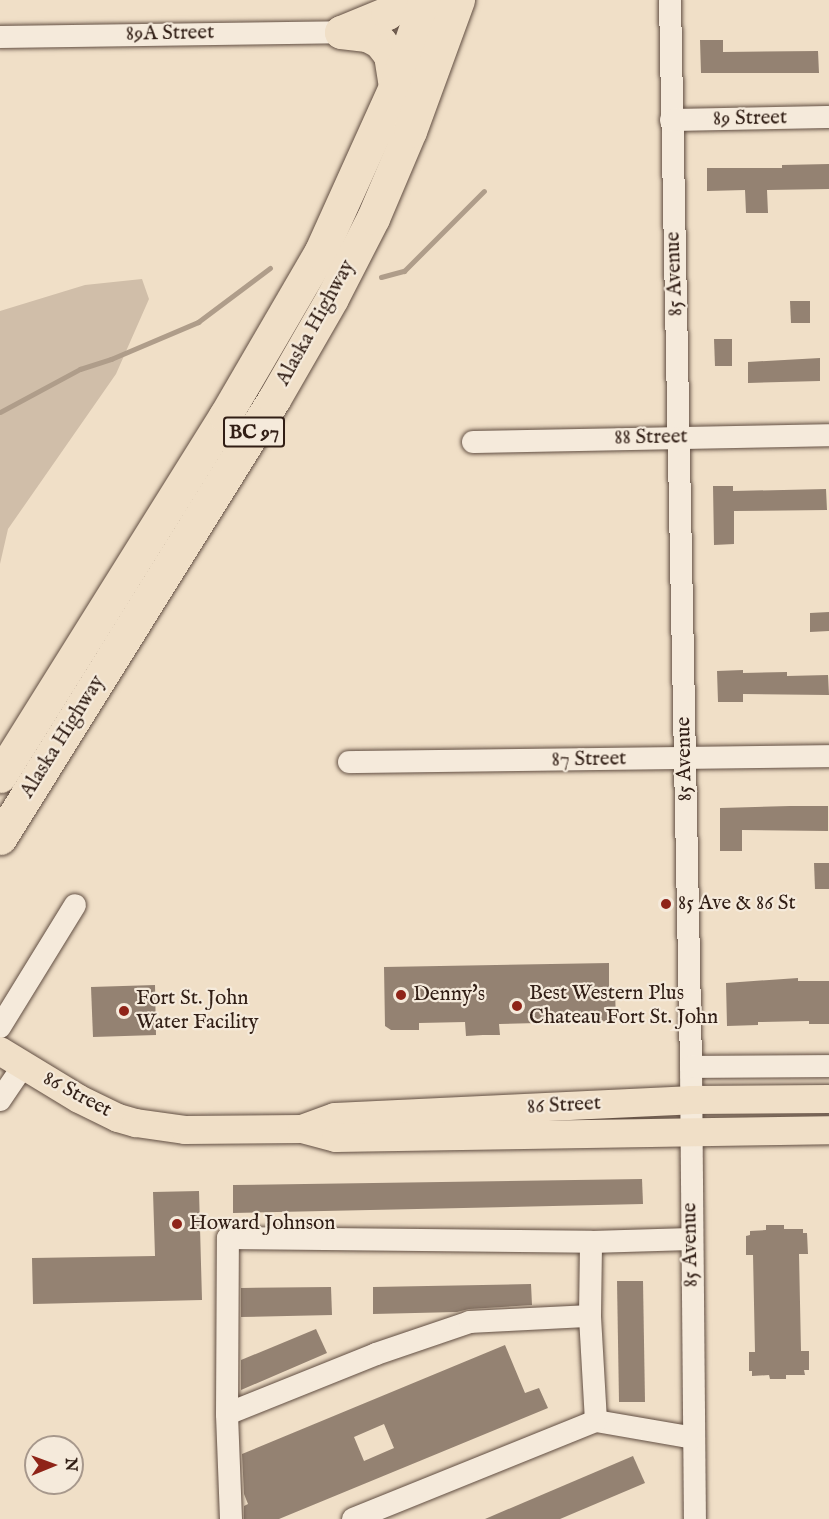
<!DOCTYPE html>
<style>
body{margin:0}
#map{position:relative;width:829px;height:1519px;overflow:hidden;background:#f0dfc7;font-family:"IM FELL English",serif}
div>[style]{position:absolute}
.green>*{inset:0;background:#d0bea9}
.stream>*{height:5px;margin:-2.5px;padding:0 2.5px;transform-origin:2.5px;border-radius:2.5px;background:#af9d8a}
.building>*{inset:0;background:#948272}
.roads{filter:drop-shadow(0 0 2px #614e42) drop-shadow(0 0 2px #614e42)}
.minor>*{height:22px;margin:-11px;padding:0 11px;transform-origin:11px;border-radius:11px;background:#f5eadb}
.major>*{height:28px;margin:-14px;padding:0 14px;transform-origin:14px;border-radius:14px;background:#f0dfc7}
.highway>*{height:33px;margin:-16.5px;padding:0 16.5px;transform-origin:16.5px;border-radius:16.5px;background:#f0dfc7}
.dots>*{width:16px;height:16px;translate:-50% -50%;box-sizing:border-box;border:3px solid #f5eadb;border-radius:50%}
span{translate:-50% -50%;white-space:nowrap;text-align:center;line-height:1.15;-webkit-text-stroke:4.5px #f5eadb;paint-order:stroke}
.shield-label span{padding:2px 4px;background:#f5eadb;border:2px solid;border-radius:4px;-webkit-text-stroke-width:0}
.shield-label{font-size:20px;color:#311e15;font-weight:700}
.street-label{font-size:21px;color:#311e15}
.poi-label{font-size:21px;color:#311e15}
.left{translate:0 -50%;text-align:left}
.north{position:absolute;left:24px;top:1435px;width:60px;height:60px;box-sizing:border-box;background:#f5eadb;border:2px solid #a7988c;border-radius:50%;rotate:89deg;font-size:16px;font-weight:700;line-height:24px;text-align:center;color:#311e15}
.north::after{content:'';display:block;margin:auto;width:21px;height:27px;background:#8f2418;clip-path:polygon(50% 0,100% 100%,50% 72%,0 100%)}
</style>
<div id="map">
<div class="green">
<div style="clip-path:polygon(142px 279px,149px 299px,116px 374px,8px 529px,0 564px,0 311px,85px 285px)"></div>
</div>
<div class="stream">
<div style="left:381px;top:277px;width:24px;rotate:-15deg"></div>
<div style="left:404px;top:271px;width:113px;rotate:-45deg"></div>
<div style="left:0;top:412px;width:91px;rotate:-28.3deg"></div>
<div style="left:80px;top:369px;width:33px;rotate:-18deg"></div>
<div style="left:111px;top:359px;width:95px;rotate:-23deg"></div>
<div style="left:198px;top:322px;width:90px;rotate:-36.9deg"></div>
</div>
<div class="building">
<div style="clip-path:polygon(700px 40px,723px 40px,723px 52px,818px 51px,819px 73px,701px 73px)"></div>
<div style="clip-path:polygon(829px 164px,829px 189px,767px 190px,768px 213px,746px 213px,745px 190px,707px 191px,707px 168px,782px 168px,782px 165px)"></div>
<div style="clip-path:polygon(790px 301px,810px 301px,810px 323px,791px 323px)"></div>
<div style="clip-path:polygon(714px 339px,732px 339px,732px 366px,715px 366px)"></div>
<div style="clip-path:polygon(820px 358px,820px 381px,748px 383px,748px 362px)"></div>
<div style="clip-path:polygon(713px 486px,733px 486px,733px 491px,826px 489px,827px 510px,734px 511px,734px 544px,714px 545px)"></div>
<div style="clip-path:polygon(829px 612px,829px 631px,810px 632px,810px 613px)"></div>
<div style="clip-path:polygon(743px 670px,743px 673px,787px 672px,787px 676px,828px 675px,829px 695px,743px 694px,743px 702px,718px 702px,717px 671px)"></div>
<div style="clip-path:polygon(790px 806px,828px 806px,828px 831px,742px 830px,742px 851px,720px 851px,720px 808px)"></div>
<div style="clip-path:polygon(814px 863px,829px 863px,829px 889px,815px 889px)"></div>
<div style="clip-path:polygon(609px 963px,609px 990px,615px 990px,616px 1021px,499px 1024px,500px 1035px,483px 1035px,466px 1036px,465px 1022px,419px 1023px,419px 1030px,391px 1030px,385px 1026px,384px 967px)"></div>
<div style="clip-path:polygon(798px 978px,798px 981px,829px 981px,829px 1024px,809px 1024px,809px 1021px,758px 1022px,758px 1025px,727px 1026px,726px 983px)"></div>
<div style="clip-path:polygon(155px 985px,156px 1035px,93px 1037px,91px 987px)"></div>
<div style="clip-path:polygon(642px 1179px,643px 1204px,233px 1213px,233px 1185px)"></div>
<div style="clip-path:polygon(199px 1191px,202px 1300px,33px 1304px,32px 1258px,155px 1256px,153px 1192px)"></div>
<div style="clip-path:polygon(766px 1225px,784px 1225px,784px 1229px,803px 1229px,803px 1233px,807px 1233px,808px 1254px,799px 1254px,801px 1351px,809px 1351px,809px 1370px,804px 1370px,805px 1375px,786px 1375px,786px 1379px,770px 1379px,769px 1375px,752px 1376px,752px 1371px,749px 1371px,749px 1352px,755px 1352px,753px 1255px,746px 1255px,746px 1236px,750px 1235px,750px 1231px,766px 1230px)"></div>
<div style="clip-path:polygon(617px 1281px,643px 1281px,645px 1402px,619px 1402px)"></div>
<div style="clip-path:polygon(531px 1284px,532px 1305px,469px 1309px,457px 1312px,373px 1314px,373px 1287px)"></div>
<div style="clip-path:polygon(331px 1287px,332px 1315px,241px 1317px,241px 1288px)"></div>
<div style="clip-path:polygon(316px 1329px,327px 1353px,241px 1390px,241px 1360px)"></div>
<div style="clip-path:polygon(evenodd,505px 1345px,525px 1393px,539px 1388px,548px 1408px,279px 1519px,244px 1519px,244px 1506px,248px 1504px,244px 1494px,242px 1454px,505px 1345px,384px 1424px,394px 1448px,364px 1461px,354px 1437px,384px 1424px)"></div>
<div style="clip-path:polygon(633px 1456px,645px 1483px,560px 1519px,485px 1519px)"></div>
</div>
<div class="roads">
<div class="minor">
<div style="left:670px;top:0;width:1067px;rotate:88.87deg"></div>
<div style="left:691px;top:1067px;width:452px;rotate:89.5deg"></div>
<div style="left:0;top:37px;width:341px;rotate:-0.8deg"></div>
<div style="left:671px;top:120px;width:158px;rotate:-1.1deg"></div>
<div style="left:473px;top:442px;width:356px;rotate:-1.1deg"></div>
<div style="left:349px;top:762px;width:480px;rotate:-0.7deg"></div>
<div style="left:0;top:1027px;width:143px;rotate:-58.4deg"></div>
<div style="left:691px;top:1067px;width:138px;rotate:-0.4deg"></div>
<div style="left:0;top:1100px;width:41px;rotate:-55.9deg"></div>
<div style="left:227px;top:1414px;width:161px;rotate:-21.9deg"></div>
<div style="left:376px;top:1354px;width:99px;rotate:-18.8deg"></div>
<div style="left:470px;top:1322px;width:120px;rotate:-2.9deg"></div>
<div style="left:596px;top:1421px;width:99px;rotate:9.8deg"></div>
<div style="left:231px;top:1519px;width:105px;rotate:-92.2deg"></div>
<div style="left:227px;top:1414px;width:176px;rotate:-89.7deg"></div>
<div style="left:228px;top:1238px;width:363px;rotate:0.6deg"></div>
<div style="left:591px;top:1242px;width:100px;rotate:-1.7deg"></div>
<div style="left:353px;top:1519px;width:262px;rotate:-22deg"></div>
<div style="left:596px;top:1421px;width:105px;rotate:-93.3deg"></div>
<div style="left:590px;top:1316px;width:74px;rotate:-89.2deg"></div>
</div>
<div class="major">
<div style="left:0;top:1051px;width:92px;rotate:31.3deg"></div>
<div style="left:79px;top:1099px;width:43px;rotate:26deg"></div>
<div style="left:118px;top:1118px;width:19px;rotate:16deg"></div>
<div style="left:136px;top:1123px;width:49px;rotate:8.1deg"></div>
<div style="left:185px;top:1130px;width:117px;rotate:-0.5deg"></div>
<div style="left:302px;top:1129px;width:35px;rotate:-20deg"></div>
<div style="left:335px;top:1117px;width:355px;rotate:-2.7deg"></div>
<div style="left:690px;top:1100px;width:139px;rotate:-0.4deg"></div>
<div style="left:302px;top:1129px;width:35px;rotate:15deg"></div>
<div style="left:336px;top:1138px;width:493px;rotate:-0.9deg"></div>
</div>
<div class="highway">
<div style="left:341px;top:32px;width:26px;rotate:7deg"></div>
<div style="left:367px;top:35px;width:15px;rotate:28deg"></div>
<div style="left:380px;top:42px;width:16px;rotate:52deg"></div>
<div style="left:390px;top:55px;width:32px;rotate:81deg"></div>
<div style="left:341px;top:32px;width:50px;rotate:-22.4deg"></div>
<div style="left:387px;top:13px;width:20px;rotate:-41deg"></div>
<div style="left:0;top:776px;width:425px;rotate:-58deg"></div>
<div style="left:225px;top:416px;width:189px;rotate:-59.8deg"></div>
<div style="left:320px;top:253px;width:182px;rotate:-65.7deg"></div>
<div style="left:395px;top:87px;width:92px;rotate:-71deg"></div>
<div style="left:0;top:838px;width:517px;rotate:-58.03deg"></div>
<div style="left:274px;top:399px;width:116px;rotate:-60.1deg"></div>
<div style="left:332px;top:298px;width:90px;rotate:-62.9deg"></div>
<div style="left:373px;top:218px;width:95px;rotate:-67deg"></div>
<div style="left:410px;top:131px;width:140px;rotate:-69.9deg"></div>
</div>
</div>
<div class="dots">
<div style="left:666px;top:904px;background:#8f2418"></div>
<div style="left:401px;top:995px;background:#8f2418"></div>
<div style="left:517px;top:1006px;background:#8f2418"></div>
<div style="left:124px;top:1011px;background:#8f2418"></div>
<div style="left:177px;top:1224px;background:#8f2418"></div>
</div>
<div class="shield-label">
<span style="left:254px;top:432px">BC 97</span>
</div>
<div class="street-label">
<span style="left:170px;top:34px;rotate:-1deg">89A Street</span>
<span style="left:750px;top:119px;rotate:-1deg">89 Street</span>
<span style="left:675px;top:274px;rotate:-92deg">85 Avenue</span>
<span style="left:316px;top:323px;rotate:-61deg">Alaska Highway</span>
<span style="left:651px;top:438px;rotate:-1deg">88 Street</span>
<span style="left:63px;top:737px;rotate:-58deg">Alaska Highway</span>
<span style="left:685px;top:759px;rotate:-91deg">85 Avenue</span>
<span style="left:589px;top:760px;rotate:-1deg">87 Street</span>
<span style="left:77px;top:1095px;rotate:28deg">86 Street</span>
<span style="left:564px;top:1106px;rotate:-3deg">86 Street</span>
<span style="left:691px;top:1245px;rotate:-91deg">85 Avenue</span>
</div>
<div class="poi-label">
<span class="left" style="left:678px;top:904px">85 Ave &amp; 86 St</span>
<span class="left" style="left:529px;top:1006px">Best Western Plus<br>Chateau Fort St. John</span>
<span class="left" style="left:413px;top:995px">Denny's</span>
<span class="left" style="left:136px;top:1011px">Fort St. John<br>Water Facility</span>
<span class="left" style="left:189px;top:1224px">Howard Johnson</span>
</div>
<div class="north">N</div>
</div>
